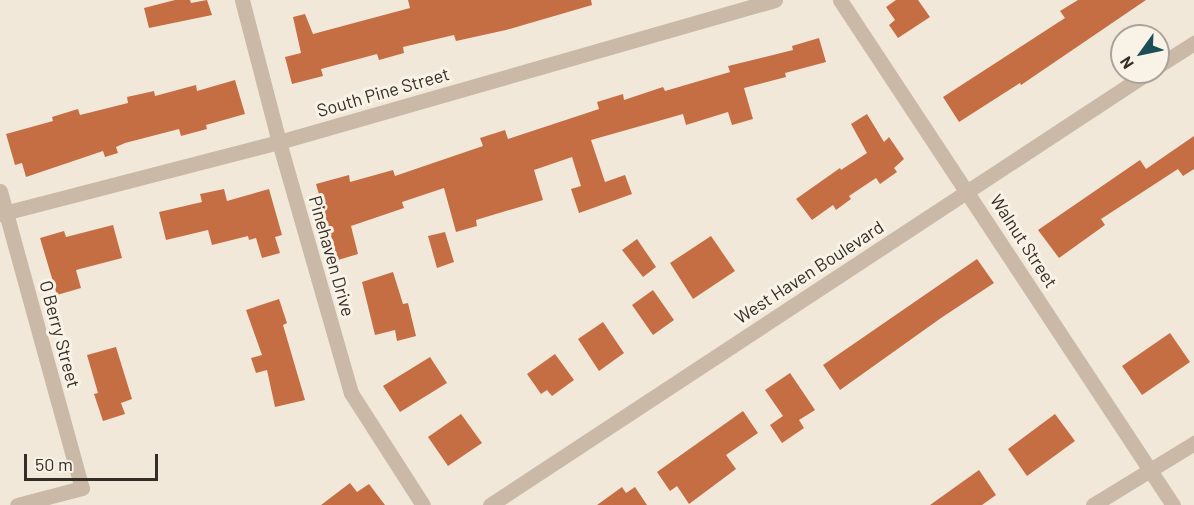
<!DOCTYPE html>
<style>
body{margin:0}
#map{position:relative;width:1194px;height:505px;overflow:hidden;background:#f1e8da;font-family:Barlow,sans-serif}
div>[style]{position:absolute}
.building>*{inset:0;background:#c66e43}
.minor>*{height:15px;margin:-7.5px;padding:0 7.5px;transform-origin:7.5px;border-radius:7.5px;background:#c9b9a6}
.tertiary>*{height:15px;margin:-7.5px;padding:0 7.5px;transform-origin:7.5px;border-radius:7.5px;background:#c9b9a6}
span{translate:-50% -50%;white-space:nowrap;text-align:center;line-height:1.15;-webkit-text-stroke:6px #f9f2e6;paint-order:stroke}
.street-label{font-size:18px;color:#352d27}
.north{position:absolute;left:1110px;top:24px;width:60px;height:60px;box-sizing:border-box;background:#f9f2e6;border:2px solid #aba39a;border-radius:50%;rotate:237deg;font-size:16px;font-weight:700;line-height:24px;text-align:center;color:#352d27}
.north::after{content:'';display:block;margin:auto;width:21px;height:27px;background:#1c4e57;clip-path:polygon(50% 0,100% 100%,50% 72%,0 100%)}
.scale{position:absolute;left:24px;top:454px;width:134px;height:27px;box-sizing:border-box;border:3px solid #352d27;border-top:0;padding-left:8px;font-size:18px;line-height:21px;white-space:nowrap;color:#352d27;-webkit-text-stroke:4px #f9f2e6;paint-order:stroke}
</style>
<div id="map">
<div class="building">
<div style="clip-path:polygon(175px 0,190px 0,191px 3px,207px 0,212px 15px,149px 28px,144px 8px)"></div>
<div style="clip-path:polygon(408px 0,591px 0,592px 5px,506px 30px,456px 41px,454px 35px,403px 47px,404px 53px,379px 60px,377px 54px,321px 69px,323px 76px,292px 84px,285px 57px,301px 53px,293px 17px,305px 14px,313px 34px,410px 8px)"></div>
<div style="clip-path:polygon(896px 0,918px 0,930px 17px,898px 38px,889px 25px,895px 20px,886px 7px)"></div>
<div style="clip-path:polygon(1078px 0,1146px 0,1021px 85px,1020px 83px,959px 122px,943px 97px,1065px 18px,1060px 11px)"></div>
<div style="clip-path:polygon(819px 38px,826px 62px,785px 73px,786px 77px,744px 88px,753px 119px,732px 125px,728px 112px,686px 125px,683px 114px,591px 140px,605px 182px,625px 175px,632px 194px,579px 213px,571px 189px,581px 186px,572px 157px,534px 170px,543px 200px,476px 220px,477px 226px,456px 232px,444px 188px,402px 202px,404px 208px,351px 226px,358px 254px,338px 260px,316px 184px,349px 175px,350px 182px,393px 170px,395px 176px,483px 146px,480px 138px,505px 130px,508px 139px,599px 109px,597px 102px,623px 94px,624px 100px,663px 87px,665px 91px,730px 72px,728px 66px,793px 50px,792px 46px)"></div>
<div style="clip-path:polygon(235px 80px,245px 114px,206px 125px,207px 129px,181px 136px,179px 129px,125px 143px,116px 147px,118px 153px,105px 157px,103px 151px,26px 177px,22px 163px,15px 165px,6px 134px,53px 121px,52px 117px,78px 109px,80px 115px,128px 103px,127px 97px,154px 91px,155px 96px,196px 85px,197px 91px)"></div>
<div style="clip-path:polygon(867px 114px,884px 142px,889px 137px,904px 159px,894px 168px,897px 172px,880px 184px,876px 178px,849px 196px,851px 199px,836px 210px,833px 205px,812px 220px,796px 199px,840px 168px,841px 170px,867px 153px,851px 124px)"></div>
<div style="clip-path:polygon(1194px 136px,1194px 169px,1183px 176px,1178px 169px,1101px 219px,1105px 225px,1059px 258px,1038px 230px,1140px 160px,1146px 169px)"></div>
<div style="clip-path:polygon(224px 189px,227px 201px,269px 189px,282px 235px,275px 237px,280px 253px,262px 258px,256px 238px,249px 240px,248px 236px,212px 245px,208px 230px,166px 240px,159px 212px,202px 202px,200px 194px)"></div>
<div style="clip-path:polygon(113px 225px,122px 258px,76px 270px,81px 288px,57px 295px,40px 238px,64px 231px,66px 237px)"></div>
<div style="clip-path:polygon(445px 232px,454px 262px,437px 268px,428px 236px)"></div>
<div style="clip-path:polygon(711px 236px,735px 271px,693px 299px,670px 263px)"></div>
<div style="clip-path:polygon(637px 239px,656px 267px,643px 277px,622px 250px)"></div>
<div style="clip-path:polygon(977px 259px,994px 283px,941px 318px,840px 390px,823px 365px)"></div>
<div style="clip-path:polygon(393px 272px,403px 304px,408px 303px,416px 336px,397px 341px,395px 330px,375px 335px,362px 282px)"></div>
<div style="clip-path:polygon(653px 290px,674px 320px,653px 335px,632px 305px)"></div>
<div style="clip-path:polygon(279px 299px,287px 323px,283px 325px,305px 400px,275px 407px,267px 370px,256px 373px,251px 358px,262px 355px,246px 310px)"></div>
<div style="clip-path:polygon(603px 322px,624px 353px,599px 371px,578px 339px)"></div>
<div style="clip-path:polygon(1170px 333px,1190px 362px,1142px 395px,1122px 366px)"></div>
<div style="clip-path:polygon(116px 347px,132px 399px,121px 403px,125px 414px,103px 421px,94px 394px,98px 393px,87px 355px)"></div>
<div style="clip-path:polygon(555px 354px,574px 380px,552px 396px,547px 390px,541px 394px,527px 374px)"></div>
<div style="clip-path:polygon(430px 357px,447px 383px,400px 412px,383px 386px)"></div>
<div style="clip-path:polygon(790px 373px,815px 410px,799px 420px,804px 428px,782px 443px,770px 425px,783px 416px,765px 390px)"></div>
<div style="clip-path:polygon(743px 411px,758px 433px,726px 455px,736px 469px,689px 504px,677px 486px,670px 491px,657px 472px)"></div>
<div style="clip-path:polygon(461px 414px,482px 443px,448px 466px,428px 437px)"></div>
<div style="clip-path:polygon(1055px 414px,1075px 441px,1027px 476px,1008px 449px)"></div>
<div style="clip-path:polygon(979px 470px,996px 495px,982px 505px,930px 505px)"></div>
<div style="clip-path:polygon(350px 483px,357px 492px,369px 484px,385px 505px,321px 505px)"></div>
<div style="clip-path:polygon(622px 487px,626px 493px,635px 487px,647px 505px,597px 505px)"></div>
</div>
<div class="minor">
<div style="left:242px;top:0;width:147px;rotate:75.4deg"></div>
<div style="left:279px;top:142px;width:261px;rotate:74deg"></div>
<div style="left:351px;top:393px;width:133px;rotate:57.3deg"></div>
<div style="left:840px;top:0;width:605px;rotate:56.6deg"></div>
<div style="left:0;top:191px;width:308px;rotate:74.6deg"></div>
<div style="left:82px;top:488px;width:67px;rotate:165.3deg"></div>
<div style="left:0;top:214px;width:288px;rotate:-14.5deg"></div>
<div style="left:279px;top:142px;width:516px;rotate:-15.98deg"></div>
<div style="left:1093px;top:505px;width:119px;rotate:-31.5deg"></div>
</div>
<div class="tertiary">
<div style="left:1158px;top:66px;width:43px;rotate:-32.6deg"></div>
<div style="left:490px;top:505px;width:789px;rotate:-33.31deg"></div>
</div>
<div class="street-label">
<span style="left:383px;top:92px;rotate:-16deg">South Pine Street</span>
<span style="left:1024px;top:241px;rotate:57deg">Walnut Street</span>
<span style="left:332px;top:256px;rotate:74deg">Pinehaven Drive</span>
<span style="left:809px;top:272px;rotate:-33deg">West Haven Boulevard</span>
<span style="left:60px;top:334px;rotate:75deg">O Berry Street</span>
</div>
<div class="north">N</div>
<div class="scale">50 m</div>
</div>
